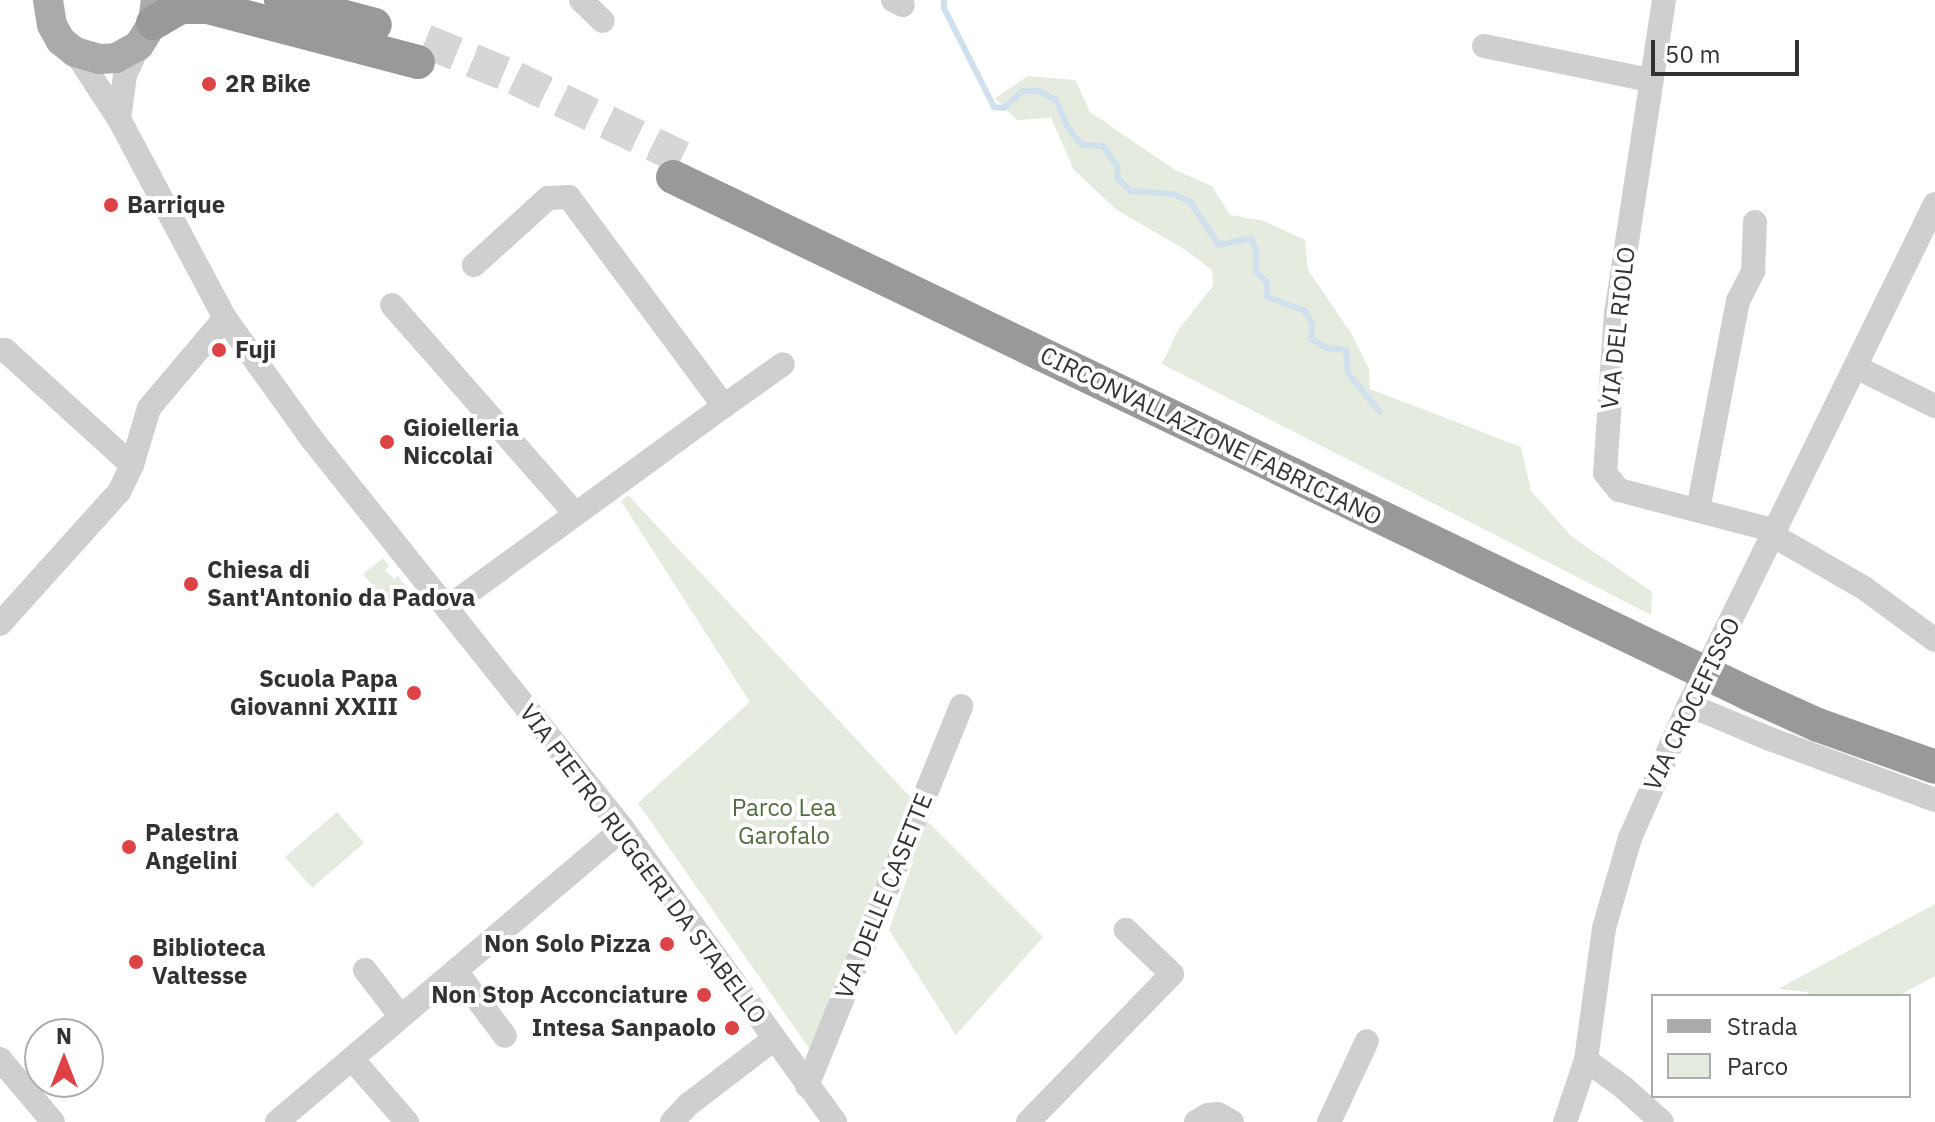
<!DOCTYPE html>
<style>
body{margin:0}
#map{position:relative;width:1935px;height:1122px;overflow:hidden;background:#fff;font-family:"IBM Plex Sans",sans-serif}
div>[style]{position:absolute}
.green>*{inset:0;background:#e5ebdf}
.stream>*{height:6px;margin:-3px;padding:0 3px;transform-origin:3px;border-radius:3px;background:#d0e0ec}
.highway-tunnel>*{height:34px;margin-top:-17px;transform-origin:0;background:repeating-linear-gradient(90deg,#d6d6d6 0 34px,transparent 0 51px)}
.minor>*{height:24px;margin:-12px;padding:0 12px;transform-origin:12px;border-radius:12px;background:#cfcfcf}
.major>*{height:30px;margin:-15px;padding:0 15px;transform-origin:15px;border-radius:15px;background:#aaa}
.highway>*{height:34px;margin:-17px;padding:0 17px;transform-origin:17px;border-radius:17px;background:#999}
.dots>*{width:22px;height:22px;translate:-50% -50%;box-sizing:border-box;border:4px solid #fff;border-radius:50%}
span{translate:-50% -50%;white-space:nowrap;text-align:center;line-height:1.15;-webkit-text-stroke:8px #fff;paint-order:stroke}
.poi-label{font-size:24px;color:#323232;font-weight:700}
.left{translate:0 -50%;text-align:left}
.right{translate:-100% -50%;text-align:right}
.street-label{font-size:24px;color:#323232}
.park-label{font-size:24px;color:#536d41}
.legend{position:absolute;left:1651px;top:994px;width:260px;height:104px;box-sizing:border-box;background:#fff;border:2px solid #adadad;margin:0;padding:10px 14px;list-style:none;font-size:24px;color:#323232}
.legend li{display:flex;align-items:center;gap:16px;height:40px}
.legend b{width:40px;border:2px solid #adadad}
.north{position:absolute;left:24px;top:1018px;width:80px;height:80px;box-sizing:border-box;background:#fff;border:2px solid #adadad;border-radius:50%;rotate:0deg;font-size:22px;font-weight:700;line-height:32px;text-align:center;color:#323232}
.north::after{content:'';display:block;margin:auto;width:28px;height:36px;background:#dc4246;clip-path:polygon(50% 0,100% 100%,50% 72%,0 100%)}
.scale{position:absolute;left:1651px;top:40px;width:148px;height:36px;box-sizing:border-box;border:4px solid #323232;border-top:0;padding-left:10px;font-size:24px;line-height:28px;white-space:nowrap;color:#323232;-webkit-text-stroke:6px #fff;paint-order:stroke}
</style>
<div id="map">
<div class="green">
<div style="clip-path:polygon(1028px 76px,1075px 80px,1090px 112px,1175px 170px,1212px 186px,1230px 215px,1264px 221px,1305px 240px,1308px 270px,1351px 333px,1369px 369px,1370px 389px,1521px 447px,1531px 491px,1571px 536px,1652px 592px,1651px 615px,1162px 364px,1178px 330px,1213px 286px,1212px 270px,1187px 251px,1117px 210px,1074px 170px,1051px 118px,1017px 120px,995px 98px)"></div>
<div style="clip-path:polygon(628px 495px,914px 801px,813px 1054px,638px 803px,750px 702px,621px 501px)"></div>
<div style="clip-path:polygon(383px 558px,389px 566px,385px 570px,394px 579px,398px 576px,410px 592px,391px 608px,363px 574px)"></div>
<div style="clip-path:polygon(337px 812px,364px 843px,312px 888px,285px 857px)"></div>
<div style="clip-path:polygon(921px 815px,1043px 937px,956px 1035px,889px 930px,913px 862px,905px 854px)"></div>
<div style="clip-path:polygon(1935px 904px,1935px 976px,1898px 996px,1811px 996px,1808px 992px,1778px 989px)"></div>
</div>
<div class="stream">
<div style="left:944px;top:0;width:8px;rotate:90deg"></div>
<div style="left:944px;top:8px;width:111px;rotate:63.2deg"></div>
<div style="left:994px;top:107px;width:10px;rotate:6deg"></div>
<div style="left:1004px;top:108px;width:25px;rotate:-42deg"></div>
<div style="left:1023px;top:91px;width:16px"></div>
<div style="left:1039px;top:91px;width:19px;rotate:28deg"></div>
<div style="left:1056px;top:100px;width:30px;rotate:67deg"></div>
<div style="left:1068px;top:128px;width:22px;rotate:51deg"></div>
<div style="left:1082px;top:145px;width:21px;rotate:3deg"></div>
<div style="left:1103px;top:146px;width:24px;rotate:55deg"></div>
<div style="left:1117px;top:166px;width:13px;rotate:86deg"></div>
<div style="left:1118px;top:179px;width:18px;rotate:43deg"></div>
<div style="left:1131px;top:191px;width:42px;rotate:4.1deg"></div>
<div style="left:1173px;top:194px;width:19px;rotate:25deg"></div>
<div style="left:1190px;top:202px;width:52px;rotate:56deg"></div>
<div style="left:1219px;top:245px;width:33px;rotate:-12deg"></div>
<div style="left:1251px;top:238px;width:13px;rotate:67deg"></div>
<div style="left:1256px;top:250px;width:22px;rotate:90deg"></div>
<div style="left:1256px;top:272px;width:15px;rotate:42deg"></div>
<div style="left:1267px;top:282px;width:15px;rotate:90deg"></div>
<div style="left:1267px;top:297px;width:40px;rotate:20.2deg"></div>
<div style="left:1305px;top:311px;width:15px;rotate:62deg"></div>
<div style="left:1312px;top:324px;width:15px;rotate:94deg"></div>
<div style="left:1311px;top:339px;width:18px;rotate:29deg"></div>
<div style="left:1327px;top:348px;width:19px;rotate:6deg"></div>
<div style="left:1346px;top:350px;width:23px;rotate:85deg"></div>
<div style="left:1348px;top:373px;width:50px;rotate:50.6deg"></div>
</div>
<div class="highway-tunnel">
<div style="left:425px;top:41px;width:97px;rotate:22.3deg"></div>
<div style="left:515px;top:78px;width:185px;rotate:25.6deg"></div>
</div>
<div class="minor">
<div style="left:581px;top:0;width:30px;rotate:44deg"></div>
<div style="left:893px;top:0;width:11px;rotate:27deg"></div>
<div style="left:1664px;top:0;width:316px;rotate:98.7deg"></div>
<div style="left:1616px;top:312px;width:161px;rotate:93.9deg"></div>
<div style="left:1605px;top:473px;width:22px;rotate:51deg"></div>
<div style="left:1619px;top:490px;width:162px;rotate:14.6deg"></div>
<div style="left:1484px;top:46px;width:169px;rotate:11.6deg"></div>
<div style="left:75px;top:52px;width:80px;rotate:56.7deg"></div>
<div style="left:119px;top:119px;width:225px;rotate:62deg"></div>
<div style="left:225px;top:318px;width:148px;rotate:54.4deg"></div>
<div style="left:311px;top:438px;width:500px;rotate:51.41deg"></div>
<div style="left:623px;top:829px;width:362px;rotate:54.1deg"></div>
<div style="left:119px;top:119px;width:44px;rotate:-82.2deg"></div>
<div style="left:125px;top:75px;width:33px;rotate:-65deg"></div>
<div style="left:392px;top:305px;width:277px;rotate:48.7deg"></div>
<div style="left:0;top:350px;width:5px"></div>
<div style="left:5px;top:350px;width:171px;rotate:42.2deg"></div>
<div style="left:1856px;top:367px;width:88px;rotate:26.3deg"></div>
<div style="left:724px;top:406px;width:72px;rotate:-35.4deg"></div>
<div style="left:1698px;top:510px;width:213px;rotate:-79.2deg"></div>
<div style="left:1738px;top:301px;width:34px;rotate:-63deg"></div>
<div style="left:1753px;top:271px;width:49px;rotate:-87.7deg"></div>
<div style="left:1774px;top:536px;width:104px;rotate:30deg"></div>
<div style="left:1864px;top:588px;width:88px;rotate:36.2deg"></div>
<div style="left:447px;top:608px;width:343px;rotate:-36.1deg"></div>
<div style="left:724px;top:406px;width:260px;rotate:-126.6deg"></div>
<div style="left:569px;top:197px;width:21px;rotate:177deg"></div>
<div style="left:548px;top:198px;width:100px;rotate:137.8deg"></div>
<div style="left:0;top:624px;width:178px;rotate:-48deg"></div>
<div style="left:119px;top:492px;width:30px;rotate:-64deg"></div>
<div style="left:132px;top:465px;width:59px;rotate:-73.4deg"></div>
<div style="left:149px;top:408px;width:118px;rotate:-49.8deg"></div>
<div style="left:1689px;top:705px;width:88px;rotate:22.8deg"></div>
<div style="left:1770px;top:739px;width:176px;rotate:20.3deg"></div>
<div style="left:365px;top:970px;width:59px;rotate:52.5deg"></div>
<div style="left:456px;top:971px;width:81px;rotate:53deg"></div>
<div style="left:0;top:1059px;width:82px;rotate:49.9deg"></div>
<div style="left:352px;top:1059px;width:84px;rotate:48.9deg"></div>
<div style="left:1586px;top:1060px;width:46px;rotate:36.1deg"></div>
<div style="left:1623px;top:1087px;width:52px;rotate:41.9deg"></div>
<div style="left:807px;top:1086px;width:410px;rotate:-67.9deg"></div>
<div style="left:277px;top:1122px;width:453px;rotate:-40.3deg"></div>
<div style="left:672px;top:1122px;width:25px;rotate:-47deg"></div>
<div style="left:689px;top:1104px;width:107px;rotate:-37.4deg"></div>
<div style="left:1028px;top:1122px;width:206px;rotate:-45.8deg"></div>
<div style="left:1172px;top:974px;width:64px;rotate:-136.3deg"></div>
<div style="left:1196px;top:1122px;width:14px;rotate:-30deg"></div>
<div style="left:1208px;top:1115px;width:10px;rotate:-6deg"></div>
<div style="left:1218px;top:1114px;width:16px;rotate:30deg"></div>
<div style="left:1329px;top:1122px;width:89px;rotate:-64.9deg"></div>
<div style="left:1565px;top:1122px;width:65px;rotate:-71.3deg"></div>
<div style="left:1586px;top:1060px;width:133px;rotate:-82.2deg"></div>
<div style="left:1604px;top:928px;width:94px;rotate:-73.9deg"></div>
<div style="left:1630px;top:838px;width:145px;rotate:-66.1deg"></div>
<div style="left:1689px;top:705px;width:558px;rotate:-63.85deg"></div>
</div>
<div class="major">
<div style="left:48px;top:0;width:25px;rotate:81deg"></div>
<div style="left:52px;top:25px;width:18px;rotate:61deg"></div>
<div style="left:61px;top:41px;width:18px;rotate:38deg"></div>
<div style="left:75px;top:52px;width:25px;rotate:16deg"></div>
<div style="left:99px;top:59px;width:17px;rotate:-3deg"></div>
<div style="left:116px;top:58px;width:26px;rotate:-29deg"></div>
<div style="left:139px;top:45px;width:26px;rotate:-58deg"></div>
<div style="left:153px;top:23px;width:23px;rotate:-83deg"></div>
</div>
<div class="highway">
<div style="left:281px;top:0;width:97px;rotate:14.9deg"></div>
<div style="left:153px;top:23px;width:32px;rotate:-30deg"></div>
<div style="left:181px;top:7px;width:27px"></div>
<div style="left:208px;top:7px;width:217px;rotate:14.7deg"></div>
<div style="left:673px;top:177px;width:1194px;rotate:25.66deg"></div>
<div style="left:1749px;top:694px;width:76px;rotate:24.2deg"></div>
<div style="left:1818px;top:725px;width:124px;rotate:19.7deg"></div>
</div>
<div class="dots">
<div style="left:209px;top:84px;background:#dc4246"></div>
<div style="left:111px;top:205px;background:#dc4246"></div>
<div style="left:219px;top:350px;background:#dc4246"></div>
<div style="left:387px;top:442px;background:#dc4246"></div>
<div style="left:191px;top:584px;background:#dc4246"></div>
<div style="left:414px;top:693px;background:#dc4246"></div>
<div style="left:129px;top:847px;background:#dc4246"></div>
<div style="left:667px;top:944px;background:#dc4246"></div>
<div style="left:136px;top:962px;background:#dc4246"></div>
<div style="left:704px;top:995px;background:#dc4246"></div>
<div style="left:732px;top:1028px;background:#dc4246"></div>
</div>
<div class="poi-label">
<span class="left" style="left:225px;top:84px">2R Bike</span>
<span class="left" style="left:127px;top:205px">Barrique</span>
<span class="left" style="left:235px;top:350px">Fuji</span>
<span class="left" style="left:403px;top:442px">Gioielleria<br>Niccolai</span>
<span class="left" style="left:207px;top:584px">Chiesa di<br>Sant'Antonio da Padova</span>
<span class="right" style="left:398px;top:693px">Scuola Papa<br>Giovanni XXIII</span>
<span class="left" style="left:145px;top:847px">Palestra<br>Angelini</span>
<span class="right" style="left:651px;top:944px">Non Solo Pizza</span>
<span class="left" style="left:152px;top:962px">Biblioteca<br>Valtesse</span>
<span class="right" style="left:688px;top:995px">Non Stop Acconciature</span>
<span class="right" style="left:716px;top:1028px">Intesa Sanpaolo</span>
</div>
<div class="street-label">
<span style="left:1618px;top:328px;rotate:-84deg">VIA DEL RIOLO</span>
<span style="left:1211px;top:436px;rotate:26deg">CIRCONVALLAZIONE FABRICIANO</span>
<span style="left:1692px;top:704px;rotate:-64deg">VIA CROCEFISSO</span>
<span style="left:643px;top:864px;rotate:53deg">VIA PIETRO RUGGERI DA STABELLO</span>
<span style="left:884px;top:896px;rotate:-68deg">VIA DELLE CASETTE</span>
</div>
<div class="park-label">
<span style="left:784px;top:822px">Parco Lea<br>Garofalo</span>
</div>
<ul class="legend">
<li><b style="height:10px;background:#aaa"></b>Strada</li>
<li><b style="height:22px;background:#e5ebdf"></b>Parco</li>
</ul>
<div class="north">N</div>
<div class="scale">50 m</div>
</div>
